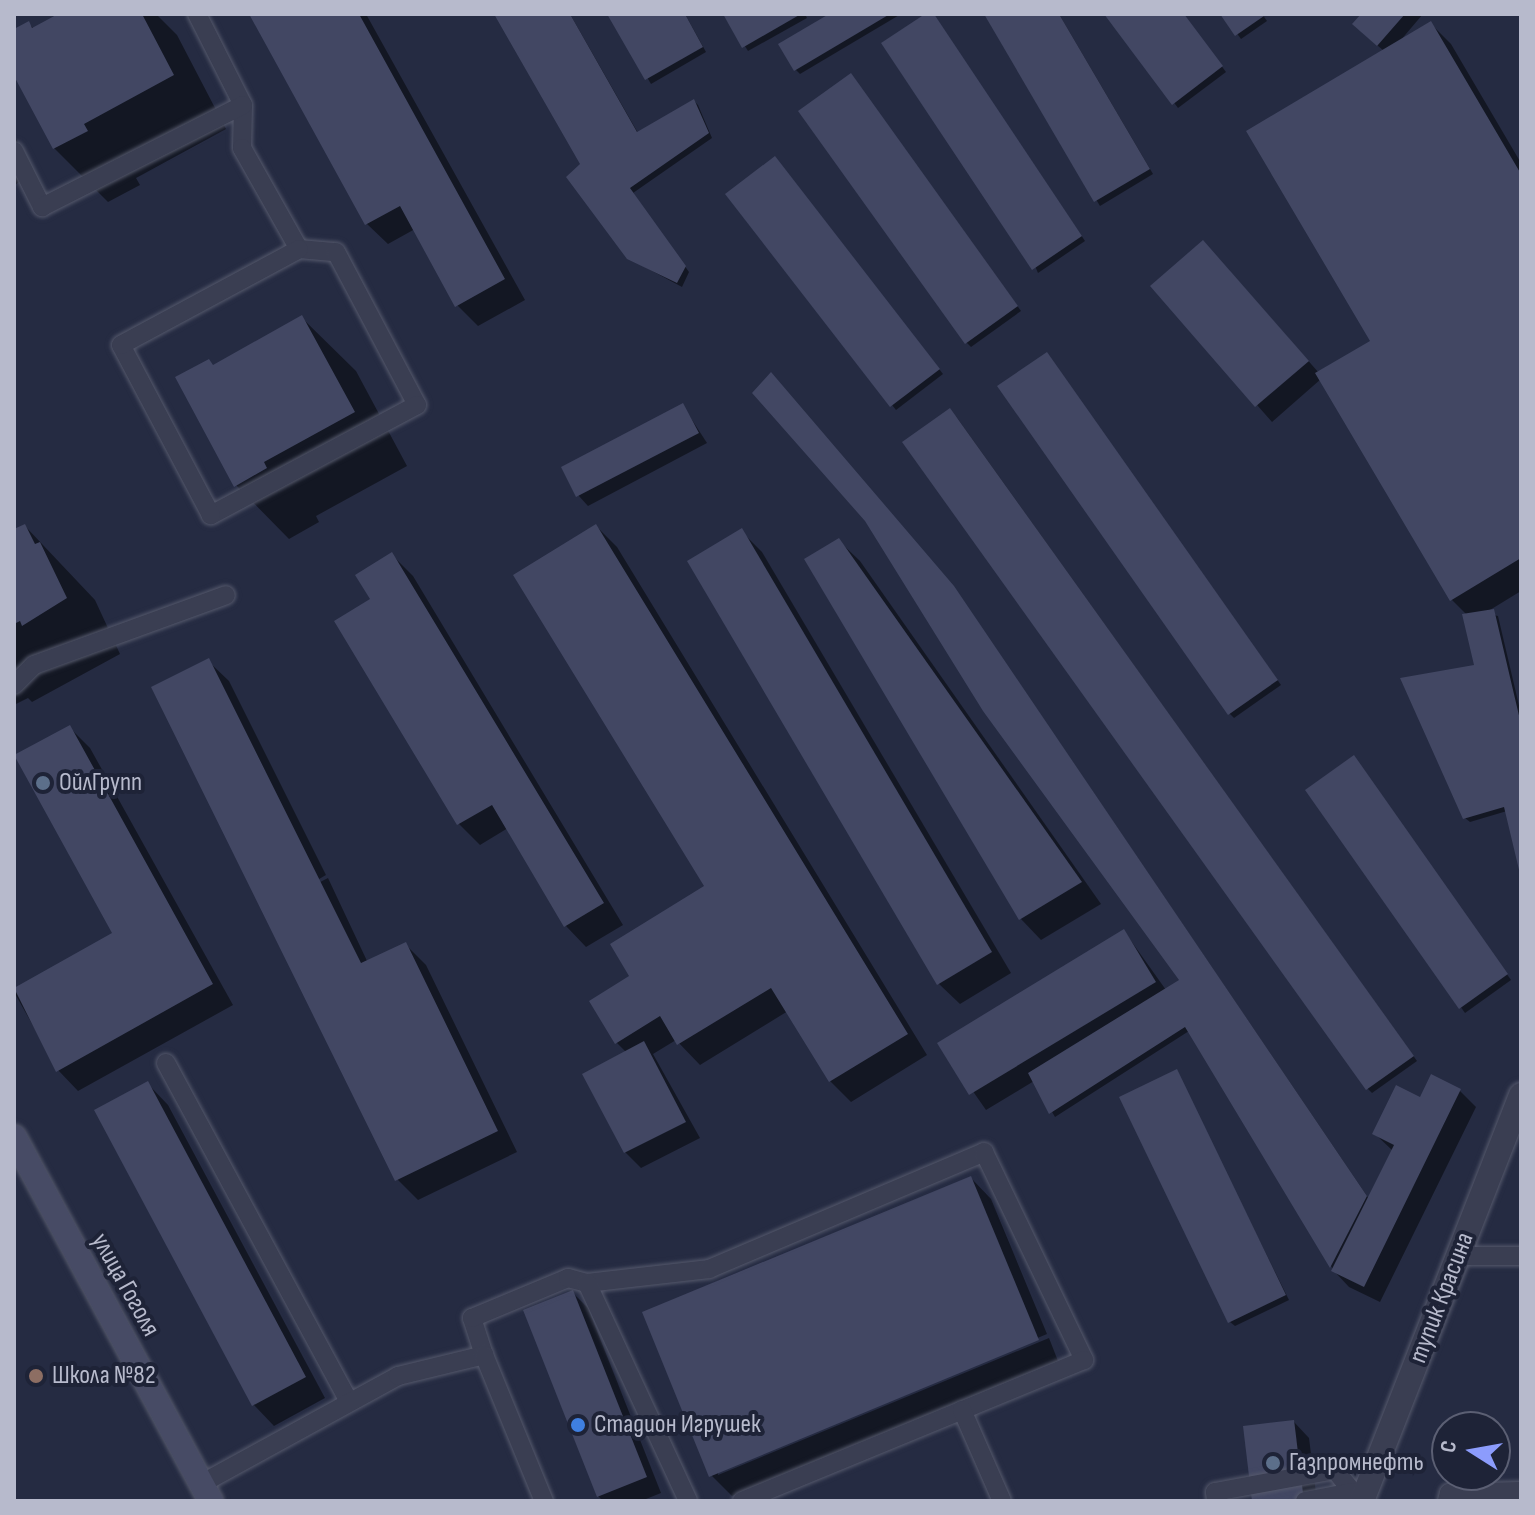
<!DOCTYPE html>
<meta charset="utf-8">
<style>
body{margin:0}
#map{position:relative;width:1535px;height:1515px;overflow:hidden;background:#252b42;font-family:"Sofia Sans Condensed",sans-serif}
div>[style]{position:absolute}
.shadow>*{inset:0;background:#0007}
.building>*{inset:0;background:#424763}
.roads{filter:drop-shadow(0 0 2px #55596c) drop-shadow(0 0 2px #55596c)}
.lane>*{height:18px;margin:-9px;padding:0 9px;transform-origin:9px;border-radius:9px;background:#3a3e52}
.street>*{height:24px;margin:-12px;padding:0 12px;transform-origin:12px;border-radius:12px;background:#3a3e52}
.secondary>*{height:24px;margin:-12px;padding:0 12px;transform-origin:12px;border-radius:12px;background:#474b65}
.dots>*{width:22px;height:22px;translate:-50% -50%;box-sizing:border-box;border:4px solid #1e2337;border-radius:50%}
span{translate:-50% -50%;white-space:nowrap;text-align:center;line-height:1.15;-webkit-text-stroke:8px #1e2337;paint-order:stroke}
.poi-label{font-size:26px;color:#b7bacc}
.left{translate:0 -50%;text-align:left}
.street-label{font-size:26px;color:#b7bacc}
.frame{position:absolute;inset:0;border:16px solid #b7bacc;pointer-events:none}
.north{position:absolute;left:1431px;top:1411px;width:80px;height:80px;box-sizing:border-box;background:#1e2337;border:2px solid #5b5f73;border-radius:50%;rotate:281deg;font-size:22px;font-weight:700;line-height:32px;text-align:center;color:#b7bacc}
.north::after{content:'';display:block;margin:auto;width:28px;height:36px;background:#8c9cfc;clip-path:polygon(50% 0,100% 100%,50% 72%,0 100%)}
</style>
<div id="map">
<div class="shadow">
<div style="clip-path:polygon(62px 14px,156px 14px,177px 35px,226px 129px,136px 178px,140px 185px,108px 202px,54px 148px,14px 72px,14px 31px,28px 23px,34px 29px)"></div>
<div style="clip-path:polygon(251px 14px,366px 14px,525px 300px,478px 326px,457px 305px,415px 229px,388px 244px,367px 224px)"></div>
<div style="clip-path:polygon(497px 14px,570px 14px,638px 133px,694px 101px,698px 105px,712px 138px,633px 193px,689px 272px,682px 287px,628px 258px,583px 164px)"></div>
<div style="clip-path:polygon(610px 14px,685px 14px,706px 52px,651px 84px)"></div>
<div style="clip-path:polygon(725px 14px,805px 14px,807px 18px,748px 51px)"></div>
<div style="clip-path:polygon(833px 14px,901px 14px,800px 74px,795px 69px)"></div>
<div style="clip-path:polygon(928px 14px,935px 17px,1085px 241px,1038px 273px)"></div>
<div style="clip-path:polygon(986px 14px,1059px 14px,1153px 174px,1100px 206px)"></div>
<div style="clip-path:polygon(1107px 14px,1183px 14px,1226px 72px,1178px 108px)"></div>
<div style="clip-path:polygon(1223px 14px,1262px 14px,1267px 21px,1241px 39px)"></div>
<div style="clip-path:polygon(1363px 14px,1423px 14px,1400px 41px,1431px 24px,1451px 44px,1521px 163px,1521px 591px,1485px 613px,1498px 616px,1521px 714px,1521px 870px,1507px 811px,1470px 822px,1465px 818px,1477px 667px,1467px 615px,1451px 599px,1321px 379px,1272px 422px,1153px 287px,1218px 258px,1319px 373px,1373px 342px,1384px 51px,1364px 34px)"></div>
<div style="clip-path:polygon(855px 80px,1021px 311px,971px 347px,966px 342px)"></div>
<div style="clip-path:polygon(14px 135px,33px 170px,14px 186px)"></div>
<div style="clip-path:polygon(779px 163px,943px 374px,896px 410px,728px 195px)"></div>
<div style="clip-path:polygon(302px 318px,356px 371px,407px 466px,316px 516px,319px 522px,289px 539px,236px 485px,214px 366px)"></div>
<div style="clip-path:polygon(1051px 359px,1281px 685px,1234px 718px,1230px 714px)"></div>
<div style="clip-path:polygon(683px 406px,707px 443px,588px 506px,578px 495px)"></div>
<div style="clip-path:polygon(955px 415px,1417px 1061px,1372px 1093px,1368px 1089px)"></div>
<div style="clip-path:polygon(25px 526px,95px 600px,120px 654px,32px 702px,28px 698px,14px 705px,14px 531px)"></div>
<div style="clip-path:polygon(596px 526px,617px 547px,927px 1055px,851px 1102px,830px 1081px,788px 1011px,700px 1065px,676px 1040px,653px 1054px,700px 1138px,641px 1168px,625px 1152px,627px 1053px,617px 1043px,632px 977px,706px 887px)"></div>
<div style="clip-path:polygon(741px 531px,762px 552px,1011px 973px,960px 1004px,939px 984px)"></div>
<div style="clip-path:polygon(839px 541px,860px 561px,1101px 904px,1041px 940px,1021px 919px)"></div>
<div style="clip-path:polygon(392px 555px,413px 576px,623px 925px,586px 947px,566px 926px,508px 828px,480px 845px,459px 824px,337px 622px,373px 600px)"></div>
<div style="clip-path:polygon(958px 593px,1369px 1199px,1393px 1151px,1374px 1133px,1421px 1099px,1432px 1077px,1460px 1091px,1476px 1107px,1380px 1302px,1349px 1287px,1334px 1271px,1189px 1031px,1055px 1117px,1034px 1081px,986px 1110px,940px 1044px,1124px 931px,1166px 990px,1181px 980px)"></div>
<div style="clip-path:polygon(208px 661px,229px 681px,326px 875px,269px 908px,328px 878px,368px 963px,405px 944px,426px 965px,517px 1152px,418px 1200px,397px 1179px,154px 688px)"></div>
<div style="clip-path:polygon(69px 727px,90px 748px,233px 1005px,78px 1091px,58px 1070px,14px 992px,115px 933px)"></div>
<div style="clip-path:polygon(1358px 762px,1511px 980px,1465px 1013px,1307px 790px)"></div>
<div style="clip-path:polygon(1176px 1072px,1289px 1300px,1235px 1326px,1230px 1322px)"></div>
<div style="clip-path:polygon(148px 1084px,168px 1105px,325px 1398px,274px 1426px,254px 1405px)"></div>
<div style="clip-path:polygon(971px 1178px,991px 1199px,1047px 1334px,718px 1471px,718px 1475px,1049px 1338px,1058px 1361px,732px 1496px,711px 1475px)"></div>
<div style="clip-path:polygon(573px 1293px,588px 1308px,661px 1493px,641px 1501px,603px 1501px,598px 1496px)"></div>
<div style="clip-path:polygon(1294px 1422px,1309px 1438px,1317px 1501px,1254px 1501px)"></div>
</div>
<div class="building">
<div style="clip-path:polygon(58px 14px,142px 14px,174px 75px,84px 124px,88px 131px,53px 149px,14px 76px,14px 29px,29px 21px,32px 28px)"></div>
<div style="clip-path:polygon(249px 14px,359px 14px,505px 279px,455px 307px,400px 206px,365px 225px)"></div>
<div style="clip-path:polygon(494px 14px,570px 14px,637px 132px,694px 99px,709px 133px,630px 188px,686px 266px,677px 283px,627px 259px,566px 177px,580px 164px)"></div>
<div style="clip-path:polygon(607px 14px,685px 14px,703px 47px,645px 80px)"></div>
<div style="clip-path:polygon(723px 14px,801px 14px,742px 48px)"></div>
<div style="clip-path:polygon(829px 14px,890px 14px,794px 71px,778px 44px)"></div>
<div style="clip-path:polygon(925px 14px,934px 14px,1082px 236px,1032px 270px,881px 43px)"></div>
<div style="clip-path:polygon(984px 14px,1059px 14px,1150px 169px,1094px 202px)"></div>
<div style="clip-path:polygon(1104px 14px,1184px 14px,1223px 66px,1172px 105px)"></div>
<div style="clip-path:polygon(1220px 14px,1263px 14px,1264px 16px,1235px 36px)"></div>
<div style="clip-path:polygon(1361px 14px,1405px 14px,1377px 46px,1352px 24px)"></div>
<div style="clip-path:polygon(1431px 21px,1521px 174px,1521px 558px,1450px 601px,1315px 373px,1370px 341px,1246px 131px)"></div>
<div style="clip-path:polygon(851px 73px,1018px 306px,965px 344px,798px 111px)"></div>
<div style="clip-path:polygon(775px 156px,940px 369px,890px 407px,725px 194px)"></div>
<div style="clip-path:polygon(1203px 240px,1309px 361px,1255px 407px,1150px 286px)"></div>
<div style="clip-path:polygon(302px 315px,355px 412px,264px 462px,267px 468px,234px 487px,175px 377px,209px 359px,213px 365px)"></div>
<div style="clip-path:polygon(1047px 352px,1278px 680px,1228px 715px,997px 386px)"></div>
<div style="clip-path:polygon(771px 372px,954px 586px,1367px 1196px,1330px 1268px,1185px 1027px,1049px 1114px,1028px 1073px,1179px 980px,983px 711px,865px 521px,752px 393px)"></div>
<div style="clip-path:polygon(683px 403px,699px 433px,576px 497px,561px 467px)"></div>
<div style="clip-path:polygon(950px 408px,1414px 1056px,1366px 1090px,902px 442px)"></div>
<div style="clip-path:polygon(25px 524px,35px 544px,40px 542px,67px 598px,22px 626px,20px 621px,14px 624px,14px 529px)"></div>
<div style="clip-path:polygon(596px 524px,908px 1034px,829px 1082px,771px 988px,677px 1045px,660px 1016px,615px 1044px,589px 1001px,629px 976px,610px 944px,704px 886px,513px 575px)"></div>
<div style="clip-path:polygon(742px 528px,992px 952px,937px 985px,687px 561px)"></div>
<div style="clip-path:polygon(839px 538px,1082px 882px,1019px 920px,804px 559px)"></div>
<div style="clip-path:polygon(392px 552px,604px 903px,564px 927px,492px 805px,457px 825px,334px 621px,370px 599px,355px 575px)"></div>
<div style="clip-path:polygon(1494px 609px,1521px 724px,1520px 874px,1504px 807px,1463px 819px,1400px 678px,1474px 665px,1462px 614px)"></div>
<div style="clip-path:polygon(209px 658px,361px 963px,406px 942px,498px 1131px,395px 1181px,151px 687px)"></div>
<div style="clip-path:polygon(70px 725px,213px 984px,56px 1072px,14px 988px,112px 933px,14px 755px)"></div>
<div style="clip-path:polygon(1354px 755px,1508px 974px,1459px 1009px,1305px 790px)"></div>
<div style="clip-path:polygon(1124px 929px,1156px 982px,969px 1095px,937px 1043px)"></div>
<div style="clip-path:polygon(644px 1041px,686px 1122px,624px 1153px,582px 1074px)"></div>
<div style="clip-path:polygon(1177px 1069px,1286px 1295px,1228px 1323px,1119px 1097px)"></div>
<div style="clip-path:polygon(1431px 1074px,1461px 1089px,1364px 1287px,1331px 1271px,1394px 1145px,1372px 1134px,1396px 1085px,1420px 1097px)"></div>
<div style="clip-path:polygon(148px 1081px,306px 1377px,252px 1406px,94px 1110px)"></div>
<div style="clip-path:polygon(971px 1176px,1039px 1340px,709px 1477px,642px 1312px)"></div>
<div style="clip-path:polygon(573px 1290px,647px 1477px,597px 1497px,523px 1310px)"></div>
<div style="clip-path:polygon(1294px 1420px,1304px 1501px,1252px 1501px,1243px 1426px)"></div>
</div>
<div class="roads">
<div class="lane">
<div style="left:197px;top:14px;width:102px;rotate:63.2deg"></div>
<div style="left:243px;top:105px;width:43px;rotate:91.3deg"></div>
<div style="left:242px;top:148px;width:116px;rotate:60.6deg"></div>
<div style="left:14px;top:151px;width:63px;rotate:63.4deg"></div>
<div style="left:42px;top:207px;width:225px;rotate:-26.9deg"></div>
<div style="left:299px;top:249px;width:37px;rotate:5deg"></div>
<div style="left:336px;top:252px;width:173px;rotate:62.1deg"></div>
<div style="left:417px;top:405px;width:234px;rotate:151.9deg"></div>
<div style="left:211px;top:515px;width:192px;rotate:-117.9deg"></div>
<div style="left:121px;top:345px;width:202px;rotate:-28.3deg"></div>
<div style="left:14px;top:685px;width:28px;rotate:-45deg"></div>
<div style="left:34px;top:665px;width:204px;rotate:-20deg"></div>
<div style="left:166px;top:1063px;width:385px;rotate:61.6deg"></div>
<div style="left:1458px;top:1256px;width:63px"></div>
<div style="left:587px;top:1283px;width:123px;rotate:-6.5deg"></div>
<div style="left:709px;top:1269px;width:299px;rotate:-23deg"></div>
<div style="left:984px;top:1152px;width:231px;rotate:64.3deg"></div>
<div style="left:1084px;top:1360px;width:370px;rotate:157.6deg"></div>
<div style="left:484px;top:1355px;width:39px;rotate:-108deg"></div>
<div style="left:472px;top:1318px;width:104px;rotate:-22.6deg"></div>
<div style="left:568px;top:1278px;width:20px;rotate:15deg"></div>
<div style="left:587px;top:1283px;width:240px;rotate:65.1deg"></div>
<div style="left:962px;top:1410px;width:99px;rotate:66.3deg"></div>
<div style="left:201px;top:1484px;width:225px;rotate:-28.7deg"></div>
<div style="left:398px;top:1376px;width:89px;rotate:-13.7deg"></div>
<div style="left:484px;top:1355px;width:158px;rotate:67.7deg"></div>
<div style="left:1216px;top:1501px;width:9px;rotate:-96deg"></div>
<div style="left:1215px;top:1492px;width:122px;rotate:-10.4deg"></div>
<div style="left:1335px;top:1470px;width:40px;rotate:51deg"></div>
<div style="left:1305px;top:1501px;width:48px;rotate:-10.8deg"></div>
<div style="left:1447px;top:1501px;width:8px;rotate:-76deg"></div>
<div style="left:1449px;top:1493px;width:72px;rotate:-1.6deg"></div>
</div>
<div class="street">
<div style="left:1362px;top:1501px;width:436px;rotate:-68.6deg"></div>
</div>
<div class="secondary">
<div style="left:14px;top:1137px;width:414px;rotate:61.6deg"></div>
</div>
</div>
<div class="dots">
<div style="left:43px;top:783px;background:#5c6f8a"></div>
<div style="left:36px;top:1376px;background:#8d6e63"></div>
<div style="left:578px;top:1425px;background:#3f7fe0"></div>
<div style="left:1273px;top:1463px;background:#5c6f8a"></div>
</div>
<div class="poi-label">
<span class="left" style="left:59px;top:783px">ОйлГрупп</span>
<span class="left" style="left:52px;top:1376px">Школа №82</span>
<span class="left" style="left:594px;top:1425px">Стадион Игрушек</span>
<span class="left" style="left:1289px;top:1463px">Газпромнефть</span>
</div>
<div class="street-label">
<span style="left:125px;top:1285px;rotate:61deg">улица Гоголя</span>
<span style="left:1442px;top:1298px;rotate:-69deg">тупик Красина</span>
</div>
<div class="frame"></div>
<div class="north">С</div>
</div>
